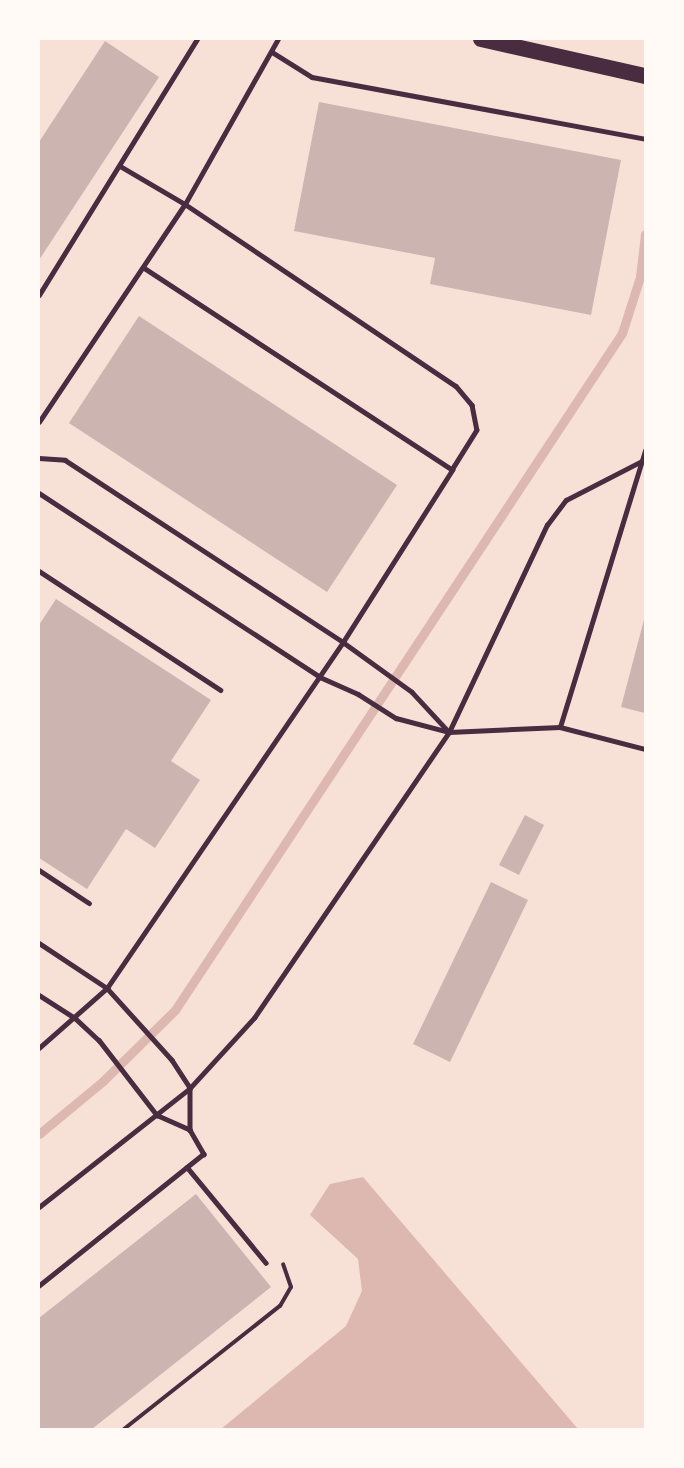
<!DOCTYPE html>
<style>
body{margin:0}
#map{position:relative;width:684px;height:1468px;overflow:hidden;background:#f7e1d7;font-family:"Roboto Condensed",sans-serif}
div>[style]{position:absolute}
.water>*{inset:0;background:#dcb8b0}
.stream>*{height:9px;margin:-4.5px;padding:0 4.5px;transform-origin:4.5px;border-radius:4.5px;background:#dcb8b0}
.building>*{inset:0;background:#ccb4b1}
.path>*{height:4px;margin:-2px;padding:0 2px;transform-origin:2px;border-radius:2px;background:#4a2c40}
.service>*{height:4.5px;margin:-2.25px;padding:0 2.25px;transform-origin:2.25px;border-radius:2.25px;background:#4a2c40}
.trunk>*{height:16px;margin:-8px;padding:0 8px;transform-origin:8px;border-radius:8px;background:#4a2c40}
span{translate:-50% -50%;white-space:nowrap;text-align:center;line-height:1.15;-webkit-text-stroke:6px #fffaf5;paint-order:stroke}
.frame{position:absolute;inset:0;border:40px solid #fffaf5;pointer-events:none}
</style>
<div id="map">
<div class="water">
<div style="clip-path:polygon(363px 1177px,578px 1429px,221px 1429px,346px 1326px,362px 1291px,358px 1259px,310px 1215px,330px 1184px)"></div>
</div>
<div class="stream">
<div style="left:39px;top:1134px;width:83px;rotate:-39.6deg"></div>
<div style="left:103px;top:1081px;width:101px;rotate:-44.6deg"></div>
<div style="left:175px;top:1010px;width:811px;rotate:-56.56deg"></div>
<div style="left:622px;top:333px;width:59px;rotate:-72.2deg"></div>
<div style="left:640px;top:277px;width:43px;rotate:-83.4deg"></div>
</div>
<div class="building">
<div style="clip-path:polygon(105px 41px,159px 77px,39px 260px,39px 142px)"></div>
<div style="clip-path:polygon(319px 102px,621px 160px,591px 315px,430px 284px,435px 258px,294px 231px)"></div>
<div style="clip-path:polygon(139px 316px,397px 485px,327px 592px,69px 423px)"></div>
<div style="clip-path:polygon(56px 599px,211px 700px,171px 761px,200px 780px,155px 848px,126px 829px,87px 889px,39px 858px,39px 625px)"></div>
<div style="clip-path:polygon(645px 616px,645px 713px,621px 707px)"></div>
<div style="clip-path:polygon(525px 815px,544px 825px,519px 875px,499px 865px)"></div>
<div style="clip-path:polygon(491px 882px,528px 900px,450px 1062px,413px 1044px)"></div>
<div style="clip-path:polygon(196px 1194px,271px 1287px,92px 1429px,39px 1429px,39px 1318px)"></div>
</div>
<div class="path">
<div style="left:124px;top:1429px;width:199px;rotate:-38.3deg"></div>
<div style="left:280px;top:1306px;width:22px;rotate:-60deg"></div>
<div style="left:291px;top:1287px;width:24px;rotate:-109deg"></div>
</div>
<div class="service">
<div style="left:272px;top:52px;width:47px;rotate:32deg"></div>
<div style="left:312px;top:77px;width:339px;rotate:10.5deg"></div>
<div style="left:120px;top:166px;width:75px;rotate:30.3deg"></div>
<div style="left:185px;top:204px;width:326px;rotate:33.9deg"></div>
<div style="left:456px;top:386px;width:25px;rotate:50deg"></div>
<div style="left:472px;top:405px;width:25px;rotate:79deg"></div>
<div style="left:477px;top:430px;width:47px;rotate:122deg"></div>
<div style="left:39px;top:295px;width:301px;rotate:-58.3deg"></div>
<div style="left:39px;top:422px;width:262px;rotate:-56.2deg"></div>
<div style="left:185px;top:204px;width:189px;rotate:-60.6deg"></div>
<div style="left:39px;top:458px;width:26px;rotate:4deg"></div>
<div style="left:65px;top:460px;width:332px;rotate:33.2deg"></div>
<div style="left:343px;top:642px;width:85px;rotate:35.9deg"></div>
<div style="left:412px;top:692px;width:54px;rotate:47.2deg"></div>
<div style="left:39px;top:493px;width:336px;rotate:33.2deg"></div>
<div style="left:320px;top:677px;width:42px;rotate:24.1deg"></div>
<div style="left:358px;top:694px;width:45px;rotate:32.3deg"></div>
<div style="left:396px;top:718px;width:55px;rotate:14.8deg"></div>
<div style="left:449px;top:732px;width:111px;rotate:-2.6deg"></div>
<div style="left:560px;top:727px;width:88px;rotate:14.5deg"></div>
<div style="left:39px;top:571px;width:217px;rotate:33.2deg"></div>
<div style="left:560px;top:727px;width:289px;rotate:-72.9deg"></div>
<div style="left:39px;top:870px;width:60px;rotate:33.4deg"></div>
<div style="left:39px;top:943px;width:82px;rotate:33.5deg"></div>
<div style="left:107px;top:988px;width:97px;rotate:47.9deg"></div>
<div style="left:172px;top:1060px;width:33px;rotate:57deg"></div>
<div style="left:190px;top:1088px;width:42px;rotate:90deg"></div>
<div style="left:190px;top:1130px;width:28px;rotate:60deg"></div>
<div style="left:204px;top:1154px;width:211px;rotate:141.3deg"></div>
<div style="left:39px;top:995px;width:43px;rotate:32.6deg"></div>
<div style="left:75px;top:1018px;width:33px;rotate:43deg"></div>
<div style="left:99px;top:1040px;width:95px;rotate:52.3deg"></div>
<div style="left:157px;top:1115px;width:36px;rotate:24deg"></div>
<div style="left:39px;top:1048px;width:91px;rotate:-41.4deg"></div>
<div style="left:107px;top:988px;width:419px;rotate:-55.7deg"></div>
<div style="left:343px;top:642px;width:204px;rotate:-57.6deg"></div>
<div style="left:452px;top:470px;width:369px;rotate:-146.8deg"></div>
<div style="left:187px;top:1167px;width:124px;rotate:50.5deg"></div>
<div style="left:39px;top:1207px;width:192px;rotate:-38.2deg"></div>
<div style="left:190px;top:1088px;width:95px;rotate:-47.6deg"></div>
<div style="left:254px;top:1018px;width:346px;rotate:-55.7deg"></div>
<div style="left:449px;top:732px;width:229px;rotate:-64.7deg"></div>
<div style="left:547px;top:525px;width:31px;rotate:-53deg"></div>
<div style="left:566px;top:500px;width:85px;rotate:-27.2deg"></div>
</div>
<div class="trunk">
<div style="left:481px;top:39px;width:168px;rotate:12.7deg"></div>
</div>
<div class="frame"></div>
</div>
